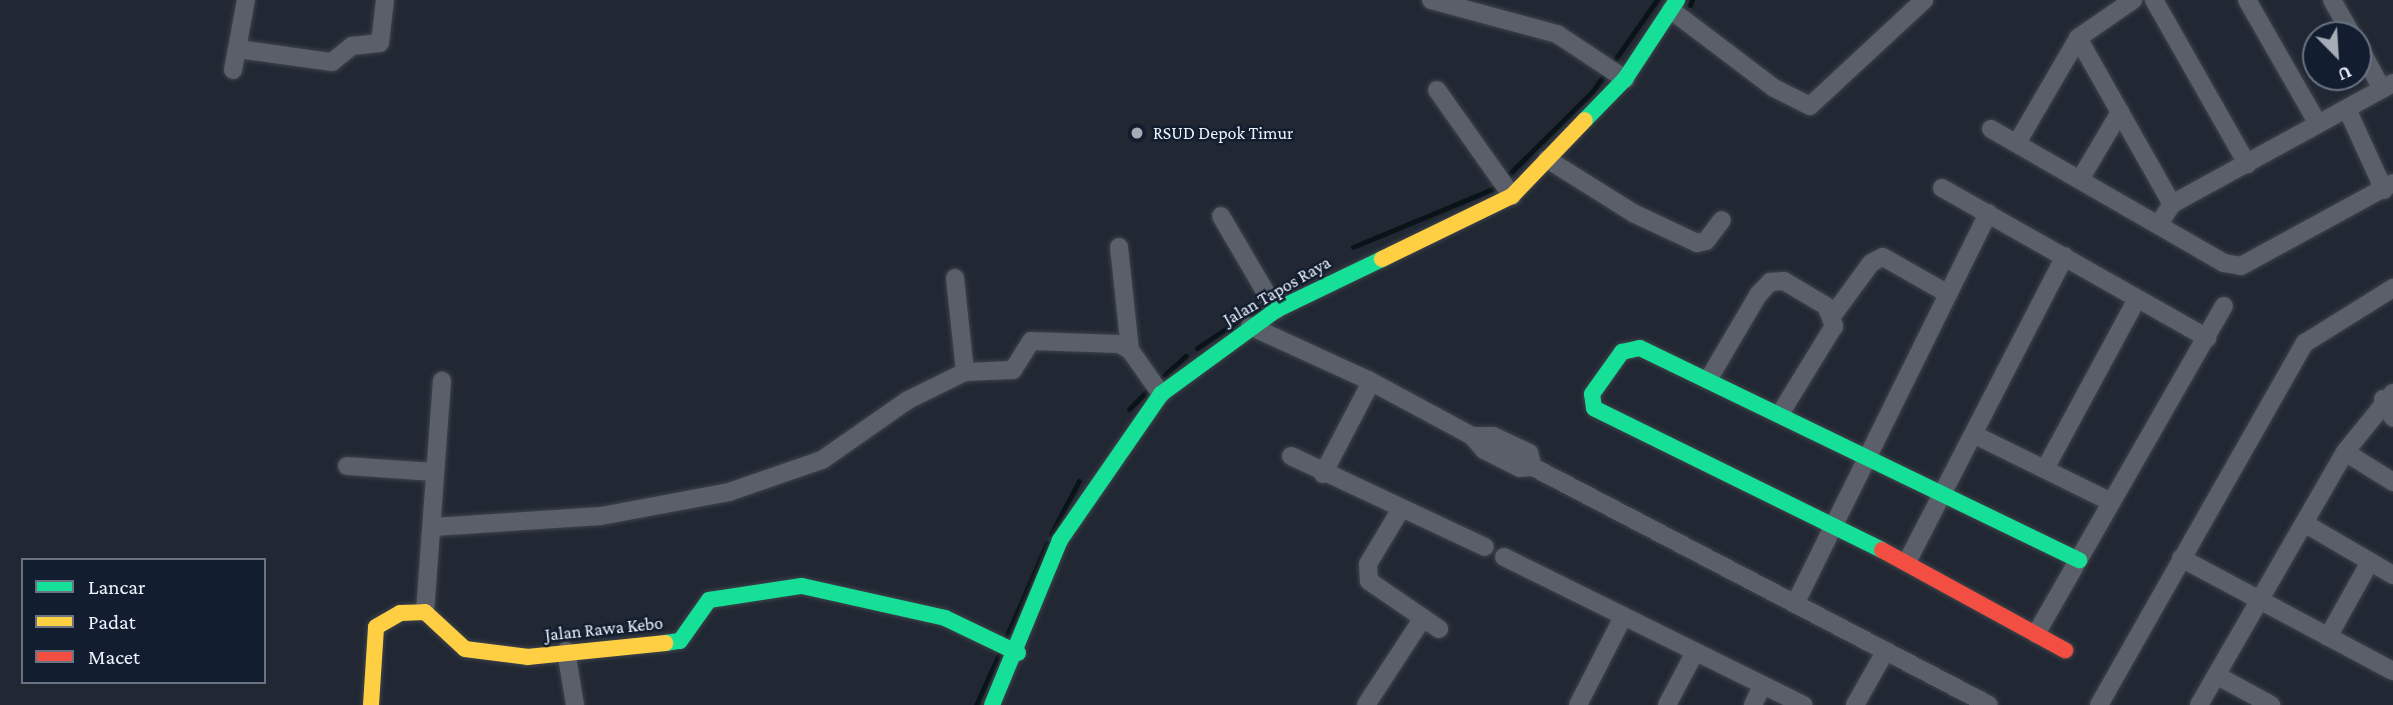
<!DOCTYPE html>
<style>
body{margin:0}
#map{position:relative;width:2393px;height:705px;overflow:hidden;background:#222833;font-family:"Crimson Pro",serif}
div>[style]{position:absolute}
.stream>*{height:5px;margin:-2.5px;padding:0 2.5px;transform-origin:2.5px;border-radius:2.5px;background:#091418}
.roads{filter:drop-shadow(0 0 2px #3d434b) drop-shadow(0 0 2px #3d434b)}
.street>*{height:18px;margin:-9px;padding:0 9px;transform-origin:9px;border-radius:9px;background:#5a5f69}
.fast>*{height:16px;margin:-8px;padding:0 8px;transform-origin:8px;border-radius:8px;background:#16e098}
.slow>*{height:16px;margin:-8px;padding:0 8px;transform-origin:8px;border-radius:8px;background:#ffcf43}
.jam>*{height:16px;margin:-8px;padding:0 8px;transform-origin:8px;border-radius:8px;background:#f24e42}
.dots>*{width:19px;height:19px;translate:-50% -50%;box-sizing:border-box;border:4px solid #121d2f;border-radius:50%}
span{translate:-50% -50%;white-space:nowrap;text-align:center;line-height:1.15;-webkit-text-stroke:5px #121d2f;paint-order:stroke}
.poi-label{font-size:18px;color:#ecf3fd}
.left{translate:0 -50%;text-align:left}
.street-label{font-size:18px;color:#ecf3fd}
.legend{position:absolute;left:21px;top:558px;width:245px;height:126px;box-sizing:border-box;background:#121d2f;border:2px solid #697381;margin:0;padding:9px 12px;list-style:none;font-size:21px;color:#ecf3fd}
.legend li{display:flex;align-items:center;gap:14px;height:35px}
.legend b{width:35px;border:2px solid #697381}
.north{position:absolute;left:2302px;top:21px;width:70px;height:70px;box-sizing:border-box;background:#121d2f;border:2px solid #697381;border-radius:50%;rotate:156deg;font-size:19px;font-weight:700;line-height:28px;text-align:center;color:#ecf3fd}
.north::after{content:'';display:block;margin:auto;width:24px;height:32px;background:#a5acb6;clip-path:polygon(50% 0,100% 100%,50% 72%,0 100%)}
</style>
<div id="map">
<div class="stream">
<div style="left:1690px;top:5px;width:5px;rotate:-68deg"></div>
<div style="left:1353px;top:247px;width:154px;rotate:-22.6deg"></div>
<div style="left:1495px;top:188px;width:136px;rotate:-44.7deg"></div>
<div style="left:1592px;top:92px;width:113px;rotate:-54.8deg"></div>
<div style="left:1197px;top:348px;width:154px;rotate:-33.6deg"></div>
<div style="left:1159px;top:380px;width:36px;rotate:-42deg"></div>
<div style="left:1129px;top:409px;width:33px;rotate:-45deg"></div>
<div style="left:1051px;top:534px;width:60px;rotate:-62.2deg"></div>
<div style="left:1005px;top:640px;width:106px;rotate:-66.6deg"></div>
<div style="left:976px;top:705px;width:58px;rotate:-65.6deg"></div>
</div>
<div class="roads">
<div class="street">
<div style="left:1431px;top:0;width:131px;rotate:15.1deg"></div>
<div style="left:1557px;top:34px;width:82px;rotate:33.5deg"></div>
<div style="left:2154px;top:0;width:189px;rotate:60.4deg"></div>
<div style="left:2247px;top:0;width:143px;rotate:60.2deg"></div>
<div style="left:2332px;top:0;width:40px;rotate:60.3deg"></div>
<div style="left:1671px;top:10px;width:129px;rotate:37.1deg"></div>
<div style="left:1774px;top:88px;width:40px;rotate:26.6deg"></div>
<div style="left:1810px;top:106px;width:156px;rotate:-42.9deg"></div>
<div style="left:2078px;top:38px;width:191px;rotate:60.5deg"></div>
<div style="left:2358px;top:45px;width:50px;rotate:61.4deg"></div>
<div style="left:238px;top:49px;width:95px;rotate:7.9deg"></div>
<div style="left:332px;top:62px;width:26px;rotate:-39deg"></div>
<div style="left:352px;top:46px;width:28px;rotate:-6deg"></div>
<div style="left:380px;top:43px;width:43px;rotate:-83.4deg"></div>
<div style="left:233px;top:70px;width:71px;rotate:-79.5deg"></div>
<div style="left:1437px;top:90px;width:130px;rotate:54.7deg"></div>
<div style="left:2347px;top:109px;width:89px;rotate:65.4deg"></div>
<div style="left:1991px;top:129px;width:269px;rotate:29.9deg"></div>
<div style="left:2224px;top:263px;width:17px;rotate:10deg"></div>
<div style="left:2241px;top:266px;width:173px;rotate:-28.6deg"></div>
<div style="left:2017px;top:143px;width:121px;rotate:-59.8deg"></div>
<div style="left:2078px;top:38px;width:67px;rotate:-34.6deg"></div>
<div style="left:1547px;top:159px;width:102px;rotate:32.1deg"></div>
<div style="left:1633px;top:213px;width:71px;rotate:25.1deg"></div>
<div style="left:1697px;top:243px;width:9px;rotate:-13deg"></div>
<div style="left:1706px;top:241px;width:26px;rotate:-53deg"></div>
<div style="left:2081px;top:178px;width:77px;rotate:-59.4deg"></div>
<div style="left:1942px;top:188px;width:305px;rotate:29.5deg"></div>
<div style="left:1221px;top:216px;width:109px;rotate:59.7deg"></div>
<div style="left:2161px;top:221px;width:20px;rotate:-57deg"></div>
<div style="left:2172px;top:204px;width:252px;rotate:-28.7deg"></div>
<div style="left:1119px;top:247px;width:104px;rotate:83.9deg"></div>
<div style="left:1130px;top:350px;width:54px;rotate:54.8deg"></div>
<div style="left:955px;top:278px;width:95px;rotate:83.9deg"></div>
<div style="left:1833px;top:315px;width:64px;rotate:-53.8deg"></div>
<div style="left:1871px;top:263px;width:13px;rotate:-27deg"></div>
<div style="left:1883px;top:257px;width:75px;rotate:29.6deg"></div>
<div style="left:1250px;top:326px;width:130px;rotate:24.6deg"></div>
<div style="left:1368px;top:380px;width:118px;rotate:28.3deg"></div>
<div style="left:1472px;top:436px;width:18px;rotate:49deg"></div>
<div style="left:1484px;top:450px;width:40px;rotate:26.6deg"></div>
<div style="left:1520px;top:468px;width:13px;rotate:-4deg"></div>
<div style="left:1533px;top:467px;width:514px;rotate:27.56deg"></div>
<div style="left:1708px;top:380px;width:99px;rotate:-59.5deg"></div>
<div style="left:1758px;top:295px;width:18px;rotate:-47deg"></div>
<div style="left:1770px;top:282px;width:14px;rotate:-4deg"></div>
<div style="left:1784px;top:281px;width:49px;rotate:30.8deg"></div>
<div style="left:1826px;top:306px;width:22px;rotate:68deg"></div>
<div style="left:1834px;top:326px;width:103px;rotate:121.5deg"></div>
<div style="left:2383px;top:399px;width:21px;rotate:62deg"></div>
<div style="left:1975px;top:435px;width:152px;rotate:26.2deg"></div>
<div style="left:1472px;top:436px;width:21px"></div>
<div style="left:1493px;top:436px;width:40px;rotate:25deg"></div>
<div style="left:1529px;top:453px;width:15px;rotate:74deg"></div>
<div style="left:2345px;top:452px;width:57px;rotate:32deg"></div>
<div style="left:1291px;top:456px;width:214px;rotate:25.1deg"></div>
<div style="left:347px;top:466px;width:85px;rotate:4deg"></div>
<div style="left:2045px;top:469px;width:193px;rotate:-61.6deg"></div>
<div style="left:1323px;top:474px;width:104px;rotate:-62.4deg"></div>
<div style="left:1401px;top:509px;width:64px;rotate:121deg"></div>
<div style="left:1368px;top:564px;width:17px;rotate:87deg"></div>
<div style="left:1369px;top:581px;width:85px;rotate:34.4deg"></div>
<div style="left:2304px;top:523px;width:103px;rotate:30.3deg"></div>
<div style="left:434px;top:527px;width:167px;rotate:-3.8deg"></div>
<div style="left:601px;top:516px;width:130px;rotate:-10.6deg"></div>
<div style="left:729px;top:492px;width:98px;rotate:-19deg"></div>
<div style="left:822px;top:460px;width:105px;rotate:-34.9deg"></div>
<div style="left:908px;top:400px;width:64px;rotate:-26.2deg"></div>
<div style="left:965px;top:372px;width:48px;rotate:-2.4deg"></div>
<div style="left:1013px;top:370px;width:34px;rotate:-58deg"></div>
<div style="left:1031px;top:341px;width:88px;rotate:2deg"></div>
<div style="left:1119px;top:344px;width:13px;rotate:29deg"></div>
<div style="left:1504px;top:557px;width:334px;rotate:26.3deg"></div>
<div style="left:2181px;top:558px;width:240px;rotate:28.1deg"></div>
<div style="left:1907px;top:562px;width:344px;rotate:-62.7deg"></div>
<div style="left:1795px;top:604px;width:436px;rotate:-63.7deg"></div>
<div style="left:425px;top:612px;width:232px;rotate:-85.8deg"></div>
<div style="left:2036px;top:634px;width:378px;rotate:-60.2deg"></div>
<div style="left:2328px;top:637px;width:86px;rotate:-60.8deg"></div>
<div style="left:566px;top:651px;width:55px;rotate:80.5deg"></div>
<div style="left:2216px;top:675px;width:63px;rotate:28.6deg"></div>
<div style="left:1366px;top:705px;width:104px;rotate:-56.8deg"></div>
<div style="left:1578px;top:705px;width:99px;rotate:-62.9deg"></div>
<div style="left:1667px;top:705px;width:58px;rotate:-62.1deg"></div>
<div style="left:1753px;top:705px;width:21px;rotate:-65deg"></div>
<div style="left:1855px;top:705px;width:61px;rotate:-60.5deg"></div>
<div style="left:2099px;top:705px;width:417px;rotate:-60.4deg"></div>
<div style="left:2305px;top:343px;width:104px;rotate:-32deg"></div>
<div style="left:2199px;top:705px;width:292px;rotate:-60deg"></div>
<div style="left:2345px;top:452px;width:76px;rotate:-50.9deg"></div>
</div>
<div class="fast">
<div style="left:1585px;top:120px;width:57px;rotate:-45.7deg"></div>
<div style="left:1625px;top:79px;width:95px;rotate:-56.6deg"></div>
<div style="left:1882px;top:550px;width:321px;rotate:-153.8deg"></div>
<div style="left:1594px;top:408px;width:14px;rotate:-98deg"></div>
<div style="left:1592px;top:394px;width:52px;rotate:-54.5deg"></div>
<div style="left:1622px;top:352px;width:18px;rotate:-13deg"></div>
<div style="left:1640px;top:348px;width:488px;rotate:25.8deg"></div>
<div style="left:665px;top:643px;width:15px;rotate:-8deg"></div>
<div style="left:680px;top:641px;width:50px;rotate:-54.7deg"></div>
<div style="left:709px;top:600px;width:94px;rotate:-8.6deg"></div>
<div style="left:802px;top:586px;width:147px;rotate:12.6deg"></div>
<div style="left:945px;top:618px;width:81px;rotate:25.6deg"></div>
<div style="left:992px;top:705px;width:178px;rotate:-67.6deg"></div>
<div style="left:1060px;top:540px;width:178px;rotate:-55.3deg"></div>
<div style="left:1161px;top:394px;width:142px;rotate:-36.1deg"></div>
<div style="left:1276px;top:310px;width:118px;rotate:-25.7deg"></div>
</div>
<div class="slow">
<div style="left:1382px;top:259px;width:144px;rotate:-25.9deg"></div>
<div style="left:1512px;top:196px;width:105px;rotate:-46.2deg"></div>
<div style="left:371px;top:705px;width:78px;rotate:-86.3deg"></div>
<div style="left:376px;top:627px;width:28px;rotate:-30deg"></div>
<div style="left:400px;top:613px;width:25px;rotate:-2deg"></div>
<div style="left:425px;top:612px;width:54px;rotate:42.8deg"></div>
<div style="left:465px;top:649px;width:64px;rotate:7.2deg"></div>
<div style="left:528px;top:657px;width:138px;rotate:-5.8deg"></div>
</div>
<div class="jam">
<div style="left:1882px;top:550px;width:209px;rotate:28.7deg"></div>
</div>
</div>
<div class="dots">
<div style="left:1137px;top:133px;background:#a5acb6"></div>
</div>
<div class="poi-label">
<span class="left" style="left:1153px;top:133px">RSUD Depok Timur</span>
</div>
<div class="street-label">
<span style="left:1277px;top:291px;rotate:-30deg">Jalan Tapos Raya</span>
<span style="left:604px;top:629px;rotate:-6deg">Jalan Rawa Kebo</span>
</div>
<ul class="legend">
<li><b style="height:9px;background:#16e098"></b>Lancar</li>
<li><b style="height:9px;background:#ffcf43"></b>Padat</li>
<li><b style="height:9px;background:#f24e42"></b>Macet</li>
</ul>
<div class="north">U</div>
</div>
